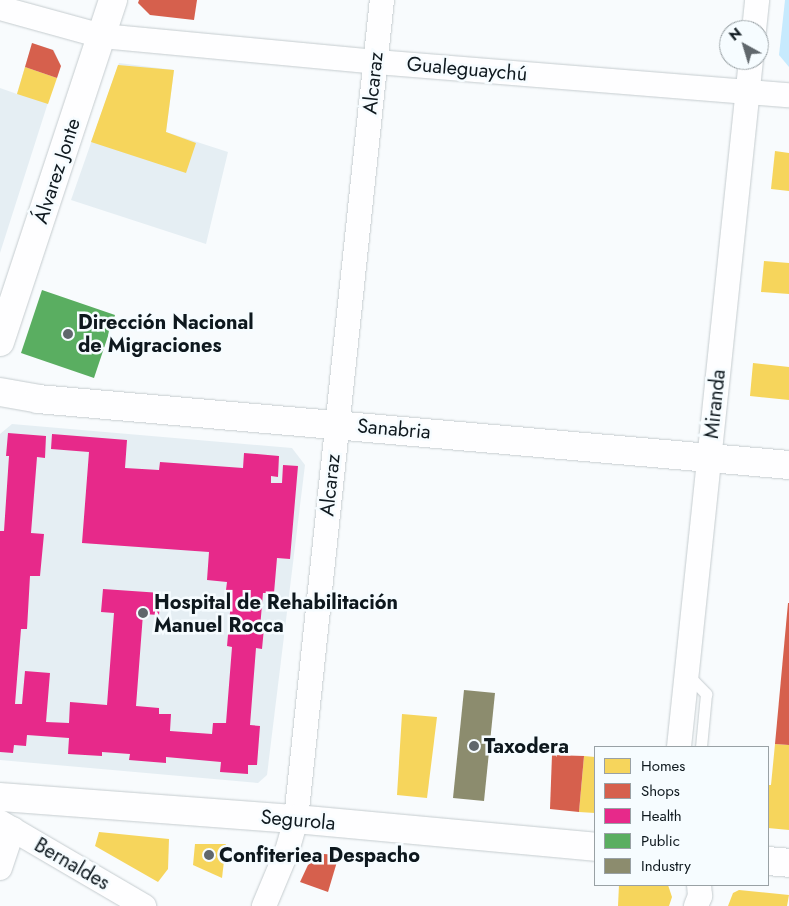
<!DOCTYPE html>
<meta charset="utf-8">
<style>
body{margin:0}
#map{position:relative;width:789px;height:906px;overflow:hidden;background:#f8fbfd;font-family:Jost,sans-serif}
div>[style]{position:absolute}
.built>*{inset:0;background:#e5eef3}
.green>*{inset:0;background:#c7eafd}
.homes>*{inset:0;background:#f6d55c}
.shops>*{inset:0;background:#d6604d}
.health>*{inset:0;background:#e7298a}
.public>*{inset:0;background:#5aae61}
.industry>*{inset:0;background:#8c8c6e}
.roads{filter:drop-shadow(0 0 1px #c5cccf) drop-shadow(0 0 1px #c5cccf)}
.lane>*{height:11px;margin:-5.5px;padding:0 5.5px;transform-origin:5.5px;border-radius:5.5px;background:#fefeff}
.street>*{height:24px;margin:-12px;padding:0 12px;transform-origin:12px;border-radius:12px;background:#fefeff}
.secondary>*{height:28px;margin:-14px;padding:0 14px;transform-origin:14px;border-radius:14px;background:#fefeff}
.dots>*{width:14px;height:14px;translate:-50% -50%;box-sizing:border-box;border:2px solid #f6fcff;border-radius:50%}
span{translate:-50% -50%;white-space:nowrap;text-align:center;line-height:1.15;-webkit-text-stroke:5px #f6fcff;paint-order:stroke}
.street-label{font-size:20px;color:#0e181e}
.poi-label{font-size:20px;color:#0e181e;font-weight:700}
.left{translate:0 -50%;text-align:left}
.legend{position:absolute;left:594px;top:746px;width:175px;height:140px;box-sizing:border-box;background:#f6fcff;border:1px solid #99a1a5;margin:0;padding:6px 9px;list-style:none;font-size:15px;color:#0e181e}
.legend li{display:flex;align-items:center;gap:10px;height:25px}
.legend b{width:25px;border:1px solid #99a1a5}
.north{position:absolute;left:719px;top:20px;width:50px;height:50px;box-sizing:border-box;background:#f6fcff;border:1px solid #99a1a5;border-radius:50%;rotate:321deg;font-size:14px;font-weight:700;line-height:20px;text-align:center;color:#0e181e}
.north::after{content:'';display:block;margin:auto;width:18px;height:22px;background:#60676c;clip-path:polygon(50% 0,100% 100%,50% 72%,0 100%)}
</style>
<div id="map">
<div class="built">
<div style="clip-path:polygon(32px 43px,54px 50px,60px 65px,0 253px,0 88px,17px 94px)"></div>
<div style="clip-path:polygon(119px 63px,174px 70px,166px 132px,228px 152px,206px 244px,71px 200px)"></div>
<div style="clip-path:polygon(12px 424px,292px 448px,305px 465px,267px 775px,258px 783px,0 760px,0 434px)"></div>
</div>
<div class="green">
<div style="clip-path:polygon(785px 0,789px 0,789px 67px,779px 55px)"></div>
</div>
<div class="homes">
<div style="clip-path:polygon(118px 65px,174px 70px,166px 132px,196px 143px,186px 173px,91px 142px)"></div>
<div style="clip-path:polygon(25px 67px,57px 78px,48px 104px,17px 94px)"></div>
<div style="clip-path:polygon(775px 151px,789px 153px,789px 191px,771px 189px)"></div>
<div style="clip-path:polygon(764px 261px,789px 263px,789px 294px,761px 292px)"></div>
<div style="clip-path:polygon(753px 363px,789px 367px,789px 400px,750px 396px)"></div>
<div style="clip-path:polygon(402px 714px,437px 717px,427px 798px,397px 795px)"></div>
<div style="clip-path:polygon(775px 744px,789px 745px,789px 830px,768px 828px,768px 785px,771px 785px)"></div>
<div style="clip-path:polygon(584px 756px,595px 757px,595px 813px,579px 812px)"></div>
<div style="clip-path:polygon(99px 832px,169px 839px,168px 869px,158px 882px,95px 846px)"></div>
<div style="clip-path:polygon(195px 844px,226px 844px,222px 878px,193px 865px)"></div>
<div style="clip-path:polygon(619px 885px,668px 885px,672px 897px,669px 906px,618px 906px)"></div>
<div style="clip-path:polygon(739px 890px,789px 895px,787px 906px,728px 906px,733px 893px)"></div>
</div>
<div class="shops">
<div style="clip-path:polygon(139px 0,197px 0,194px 20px,150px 15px,138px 3px)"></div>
<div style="clip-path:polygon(32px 43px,53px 50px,61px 66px,57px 78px,25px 67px)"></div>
<div style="clip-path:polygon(788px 603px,789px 603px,789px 745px,775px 744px)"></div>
<div style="clip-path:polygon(552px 755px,584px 756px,579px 812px,550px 809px)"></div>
<div style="clip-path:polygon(324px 854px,339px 855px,328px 892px,300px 882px,308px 865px)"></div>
</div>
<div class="health">
<div style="clip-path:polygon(8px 433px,46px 436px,45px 458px,37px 457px,31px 533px,44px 534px,40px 576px,30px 576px,27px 629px,21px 629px,15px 704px,22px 704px,25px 671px,50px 673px,46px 722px,69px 723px,70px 702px,107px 705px,114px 613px,101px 612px,103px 589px,161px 593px,159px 615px,143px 614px,136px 706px,159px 708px,159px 714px,171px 714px,170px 731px,212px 734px,213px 723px,226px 723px,232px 647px,227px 646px,232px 590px,226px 590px,227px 582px,207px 580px,209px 552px,82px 543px,89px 452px,51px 449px,52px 434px,127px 440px,125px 468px,159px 470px,160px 462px,243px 468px,244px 453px,279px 456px,278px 477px,271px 476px,271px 483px,282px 483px,283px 465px,298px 466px,290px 559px,277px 558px,274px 593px,263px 593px,260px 628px,264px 628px,262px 649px,256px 648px,250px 725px,260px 726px,257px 765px,248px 765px,248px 774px,220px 772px,221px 762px,166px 757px,166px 763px,129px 760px,130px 754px,102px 752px,102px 756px,68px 754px,69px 738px,27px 735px,26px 746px,14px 745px,13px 753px,0 752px,0 531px,4px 531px,9px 456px,6px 456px)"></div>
</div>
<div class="public">
<div style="clip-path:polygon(42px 290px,115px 315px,94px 378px,21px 353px)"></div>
</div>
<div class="industry">
<div style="clip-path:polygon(464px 690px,495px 693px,484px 801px,453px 798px)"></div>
</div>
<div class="roads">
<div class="lane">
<div style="left:687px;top:674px;width:28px;rotate:46deg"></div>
<div style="left:706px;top:694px;width:53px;rotate:95.4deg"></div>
</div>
<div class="street">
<div style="left:0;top:8px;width:106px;rotate:15.4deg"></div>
<div style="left:102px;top:36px;width:275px;rotate:5.4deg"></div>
<div style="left:376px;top:62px;width:414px;rotate:4.6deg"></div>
<div style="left:754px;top:30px;width:30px;rotate:-84deg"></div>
<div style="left:679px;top:747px;width:691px;rotate:-84.02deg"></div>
<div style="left:0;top:822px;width:167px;rotate:30.3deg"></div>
<div style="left:0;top:868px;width:41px;rotate:-71.6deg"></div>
<div style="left:264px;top:906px;width:60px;rotate:-67.3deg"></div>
<div style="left:287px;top:851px;width:33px;rotate:-74deg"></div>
<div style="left:296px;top:819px;width:824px;rotate:-84.01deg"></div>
<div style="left:696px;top:906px;width:11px;rotate:-68deg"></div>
<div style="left:700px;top:896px;width:11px;rotate:-95deg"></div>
</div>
<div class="secondary">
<div style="left:0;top:342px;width:360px;rotate:-71.7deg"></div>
<div style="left:0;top:392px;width:39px;rotate:10deg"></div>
<div style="left:38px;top:399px;width:754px;rotate:5.02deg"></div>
<div style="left:0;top:797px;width:297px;rotate:4.3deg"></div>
<div style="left:296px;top:819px;width:300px;rotate:5.3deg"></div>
<div style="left:768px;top:861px;width:21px;rotate:5deg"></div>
</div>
</div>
<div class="dots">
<div style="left:68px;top:334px;background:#60676c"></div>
<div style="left:143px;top:613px;background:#60676c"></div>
<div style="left:474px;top:746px;background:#60676c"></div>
<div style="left:209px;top:855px;background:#60676c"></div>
</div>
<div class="street-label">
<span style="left:467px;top:69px;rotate:5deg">Gualeguaychú</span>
<span style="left:373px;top:83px;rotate:-84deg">Alcaraz</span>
<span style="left:57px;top:171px;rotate:-72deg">Álvarez Jonte</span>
<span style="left:715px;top:404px;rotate:-84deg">Miranda</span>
<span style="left:394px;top:429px;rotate:5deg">Sanabria</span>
<span style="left:330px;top:485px;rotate:-84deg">Alcaraz</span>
<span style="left:298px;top:820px;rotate:5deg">Segurola</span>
<span style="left:72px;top:864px;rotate:30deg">Bernaldes</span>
</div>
<div class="poi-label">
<span class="left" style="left:78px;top:334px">Dirección Nacional<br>de Migraciones</span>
<span class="left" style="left:154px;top:614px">Hospital de Rehabilitación<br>Manuel Rocca</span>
<span class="left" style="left:484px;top:746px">Taxodera</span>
<span class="left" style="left:219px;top:855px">Confiteriea Despacho</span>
</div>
<ul class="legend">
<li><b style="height:14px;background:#f6d55c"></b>Homes</li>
<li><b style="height:14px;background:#d6604d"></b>Shops</li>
<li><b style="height:14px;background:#e7298a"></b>Health</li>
<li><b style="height:14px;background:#5aae61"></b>Public</li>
<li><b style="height:14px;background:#8c8c6e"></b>Industry</li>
</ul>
<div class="north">N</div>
</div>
